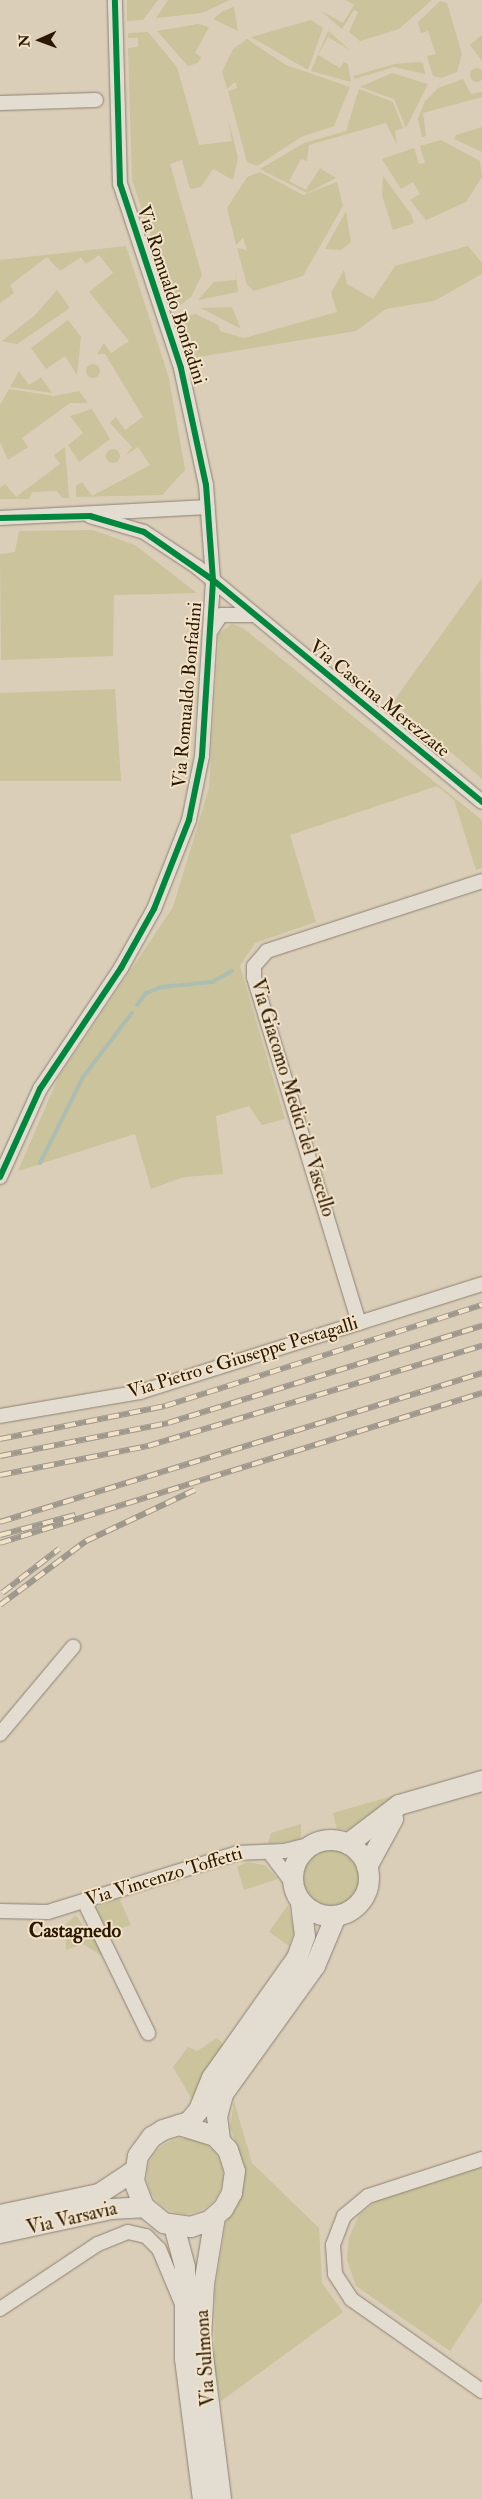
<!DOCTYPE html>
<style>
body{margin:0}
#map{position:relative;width:482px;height:2499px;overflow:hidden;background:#dbceb8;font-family:"IM FELL Double Pica",serif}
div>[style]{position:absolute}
.green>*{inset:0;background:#cac39b}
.round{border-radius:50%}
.stream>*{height:4px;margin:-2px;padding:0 2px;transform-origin:2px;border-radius:2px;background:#acbdb1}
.roads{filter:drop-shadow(0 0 1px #8b8273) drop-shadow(0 0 1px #8b8273)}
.street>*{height:14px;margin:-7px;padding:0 7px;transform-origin:7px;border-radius:7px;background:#e3dcd1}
.secondary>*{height:20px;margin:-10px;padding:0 10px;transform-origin:10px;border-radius:10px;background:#e3dcd1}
.secondary>.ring{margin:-10px;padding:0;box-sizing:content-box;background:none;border:20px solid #e3dcd1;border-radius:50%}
.rail>*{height:5.5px;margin-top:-2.75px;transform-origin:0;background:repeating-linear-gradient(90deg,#f1e2c8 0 11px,#9f988d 0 22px);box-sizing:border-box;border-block:1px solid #9f988d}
.cycleway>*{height:6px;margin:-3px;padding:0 3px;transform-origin:3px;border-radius:3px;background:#00873e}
span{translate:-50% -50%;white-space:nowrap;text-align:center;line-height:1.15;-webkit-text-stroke:4px #f1e2c8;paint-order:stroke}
.street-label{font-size:19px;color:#2a1800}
.neighbourhood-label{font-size:20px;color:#2a1800;font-weight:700}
.north{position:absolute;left:15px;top:15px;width:50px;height:50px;-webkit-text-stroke:4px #f1e2c8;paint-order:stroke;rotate:268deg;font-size:14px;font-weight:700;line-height:20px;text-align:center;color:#2a1800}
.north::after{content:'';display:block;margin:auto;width:18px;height:22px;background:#2a1800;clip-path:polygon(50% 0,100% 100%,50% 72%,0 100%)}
</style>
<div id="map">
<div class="green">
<div style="clip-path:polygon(127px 0,158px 0,143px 20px,127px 21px)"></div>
<div style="clip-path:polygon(168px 0,230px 0,202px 13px,156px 18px)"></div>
<div style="clip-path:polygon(346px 0,432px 0,399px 29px,360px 41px,349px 32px,358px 12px,354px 10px,342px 29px,321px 11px,343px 23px,354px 5px)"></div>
<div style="clip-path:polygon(440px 1px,447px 3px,462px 54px,457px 72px,441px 78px,433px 76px,427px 56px,436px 54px,428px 31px,421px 33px,418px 22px)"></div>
<div style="clip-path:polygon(234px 7px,238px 31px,213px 19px,223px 11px)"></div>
<div style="clip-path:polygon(311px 20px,323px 28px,308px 70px,251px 37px)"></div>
<div style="clip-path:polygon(198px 24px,209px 27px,195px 53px,201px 57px,198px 63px,188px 66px,157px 31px)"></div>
<div style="clip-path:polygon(328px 31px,350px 50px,328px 37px,318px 55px,340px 68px,344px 62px,348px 64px,351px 82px,311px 71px)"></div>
<div style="clip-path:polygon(148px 32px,177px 67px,199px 145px,232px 141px,228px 119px,238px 157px,233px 180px,213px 169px,201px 187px,190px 189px,182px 160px,170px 164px,202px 275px,191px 297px,175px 309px,132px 180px,128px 48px,138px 47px,138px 38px,128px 38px,128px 33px)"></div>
<div style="clip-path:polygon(482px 35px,482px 61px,470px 45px)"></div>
<div style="clip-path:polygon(247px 39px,286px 65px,350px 87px,334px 126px,301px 137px,257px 166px,247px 162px,228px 91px,237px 88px,235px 82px,227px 89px,222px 72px,233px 49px)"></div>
<div style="clip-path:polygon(418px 62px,423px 63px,425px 74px,394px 67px,355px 79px,353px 76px,395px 64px)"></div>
<div class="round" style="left:470px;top:68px;width:14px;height:14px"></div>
<div style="clip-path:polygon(392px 73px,428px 84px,406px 128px,394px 99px,360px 87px)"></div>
<div style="clip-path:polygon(463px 79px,471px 94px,482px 92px,482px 97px,423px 113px,426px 136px,422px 137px,418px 119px,425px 101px,438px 88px)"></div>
<div style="clip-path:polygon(359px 89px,393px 102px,403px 128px,395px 131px,397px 145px,386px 123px,309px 145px,307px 161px,301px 159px,289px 181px,306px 190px,320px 168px,336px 178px,307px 193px,260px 169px,304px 143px,346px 131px)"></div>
<div style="clip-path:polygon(482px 127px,482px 152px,454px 139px,456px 135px)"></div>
<div style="clip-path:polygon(441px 140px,480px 161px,482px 177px,466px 202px,426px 220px,410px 200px,420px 194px,413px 182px,401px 189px,382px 159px,414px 148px,419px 164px,425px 163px,420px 146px)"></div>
<div style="clip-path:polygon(260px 172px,303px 195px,337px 182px,343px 206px,303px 276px,254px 291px,247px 285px,237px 248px,247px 250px,243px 238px,236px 245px,227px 208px,247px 177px)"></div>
<div style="clip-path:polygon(383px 176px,411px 214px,414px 223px,393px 230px,382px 195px)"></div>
<div style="clip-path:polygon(346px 211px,351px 242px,341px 250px,325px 249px)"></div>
<div style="clip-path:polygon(126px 246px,169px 378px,185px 470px,162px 495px,76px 497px,76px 486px,82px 482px,92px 496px,150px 465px,138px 447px,126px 455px,132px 447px,110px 423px,116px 417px,125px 430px,143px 417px,105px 354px,97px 354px,104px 343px,111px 353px,129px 341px,89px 292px,113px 273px,99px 255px,86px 264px,81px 257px,60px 271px,47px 257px,10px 285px,14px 293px,0 303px,0 260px)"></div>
<div style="clip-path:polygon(468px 246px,482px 263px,482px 274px,434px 301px,386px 309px,356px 331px,192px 358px,178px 318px,196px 314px,218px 325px,220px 331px,244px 338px,337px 312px,331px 293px,344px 270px,347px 284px,373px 299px,395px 266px)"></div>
<div style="clip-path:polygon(235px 267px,238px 292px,198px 300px,214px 282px,236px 280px)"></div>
<div style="clip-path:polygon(57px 290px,70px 308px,17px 344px,2px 341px,34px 316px)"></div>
<div style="clip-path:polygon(232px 307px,241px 329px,201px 308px)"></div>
<div style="clip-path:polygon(68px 320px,81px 337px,77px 375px,65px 356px,46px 369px,31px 348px)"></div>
<div class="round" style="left:86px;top:364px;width:14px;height:14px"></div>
<div style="clip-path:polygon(19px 371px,29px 385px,41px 377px,52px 393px,10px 387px)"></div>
<div style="clip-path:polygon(9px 389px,54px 396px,79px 391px,88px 403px,70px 403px,22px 438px,28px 447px,8px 460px,0 442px,0 405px)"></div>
<div style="clip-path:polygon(92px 409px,110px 439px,79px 462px,68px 445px,83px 433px,70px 416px)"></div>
<div style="clip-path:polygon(65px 447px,69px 498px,62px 498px,57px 491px,32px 492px,29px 499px,0 499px,0 488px,5px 484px,16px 497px,60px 464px,54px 455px)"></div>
<div class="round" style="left:106px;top:449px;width:14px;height:14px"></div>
<div style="clip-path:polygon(93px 530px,135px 545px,197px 593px,114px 595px,113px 656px,1px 660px,0 554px,15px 552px,19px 531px)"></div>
<div style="clip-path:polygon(482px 578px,480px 660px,482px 779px,393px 702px)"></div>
<div style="clip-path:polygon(232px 624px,243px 628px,482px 820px,482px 868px,476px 870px,454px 800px,437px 786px,290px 835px,316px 922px,255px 943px,240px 966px,285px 1119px,262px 1125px,249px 1106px,216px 1116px,223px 1174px,184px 1177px,151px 1189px,135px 1134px,18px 1171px,58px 1078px,173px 907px,209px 788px,219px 633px)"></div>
<div style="clip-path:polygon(115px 689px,121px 781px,0 781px,0 693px)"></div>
<div style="clip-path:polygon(396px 1795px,363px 1822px,350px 1830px,337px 1829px,333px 1813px)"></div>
<div style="clip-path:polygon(301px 1824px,301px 1840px,268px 1844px,271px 1833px)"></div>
<div class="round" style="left:303px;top:1848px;width:58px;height:58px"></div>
<div style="clip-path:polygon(247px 1862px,265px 1865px,278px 1879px,244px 1890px,237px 1867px)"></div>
<div style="clip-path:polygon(119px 1898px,131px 1925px,108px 1932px,94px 1908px)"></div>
<div style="clip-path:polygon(288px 1905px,294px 1931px,289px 1946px,269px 1932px)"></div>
<div style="clip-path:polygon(76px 1915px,85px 1929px,89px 1928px,104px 1957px,83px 1944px,66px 1950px,66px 1924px)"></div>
<div style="clip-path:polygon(217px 2038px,225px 2046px,194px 2103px,173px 2067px,188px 2047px,197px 2051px)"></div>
<div style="clip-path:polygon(234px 2101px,252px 2163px,319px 2228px,322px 2283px,343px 2312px,221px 2401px,214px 2362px,215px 2290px,226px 2223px,244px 2182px,244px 2167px,230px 2127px)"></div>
<div class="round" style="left:147px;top:2138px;width:76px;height:76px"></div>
<div style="clip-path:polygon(482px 2167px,482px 2302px,450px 2351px,356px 2286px,347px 2260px,349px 2237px,359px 2215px,376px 2201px)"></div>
</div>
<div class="stream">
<div style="left:137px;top:1005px;width:15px;rotate:-53deg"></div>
<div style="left:146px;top:993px;width:17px;rotate:-21deg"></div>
<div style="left:162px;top:987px;width:50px;rotate:-5.7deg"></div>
<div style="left:212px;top:982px;width:23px;rotate:-29deg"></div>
<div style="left:40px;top:1163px;width:96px;rotate:-63.4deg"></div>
<div style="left:83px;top:1077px;width:81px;rotate:-52.6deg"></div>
</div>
<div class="roads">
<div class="street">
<div style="left:0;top:103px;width:96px;rotate:-1.8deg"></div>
<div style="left:90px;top:516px;width:56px;rotate:16.5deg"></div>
<div style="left:144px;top:532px;width:64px;rotate:33.4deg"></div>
<div style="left:197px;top:567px;width:369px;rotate:39.5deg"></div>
<div style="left:0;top:518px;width:208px;rotate:-3deg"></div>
<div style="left:211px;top:630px;width:18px;rotate:-56deg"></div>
<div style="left:221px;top:615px;width:31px"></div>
<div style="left:0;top:1177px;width:97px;rotate:-65.6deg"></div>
<div style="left:40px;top:1089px;width:146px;rotate:-56.2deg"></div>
<div style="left:121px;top:968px;width:68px;rotate:-60.8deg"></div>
<div style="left:154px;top:909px;width:96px;rotate:-68.5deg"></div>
<div style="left:189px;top:820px;width:65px;rotate:-78.5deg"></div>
<div style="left:202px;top:756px;width:176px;rotate:-86.4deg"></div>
<div style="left:213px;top:580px;width:95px;rotate:-94.2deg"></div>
<div style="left:206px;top:485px;width:120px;rotate:-102.1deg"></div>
<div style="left:181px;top:368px;width:194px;rotate:-108.3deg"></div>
<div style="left:120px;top:184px;width:184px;rotate:-91.6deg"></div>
<div style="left:359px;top:1323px;width:362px;rotate:-106.9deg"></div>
<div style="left:254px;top:977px;width:11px;rotate:-90deg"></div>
<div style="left:254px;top:966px;width:20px;rotate:-49deg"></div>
<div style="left:267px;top:951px;width:226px;rotate:-18deg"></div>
<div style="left:0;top:1416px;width:142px;rotate:-9.7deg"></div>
<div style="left:140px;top:1392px;width:359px;rotate:-17.5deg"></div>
<div style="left:0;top:1734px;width:114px;rotate:-50deg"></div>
<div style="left:269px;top:1852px;width:40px;rotate:53deg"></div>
<div style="left:84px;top:1901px;width:147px;rotate:64.1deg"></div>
<div style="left:0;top:1911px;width:48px;rotate:1.2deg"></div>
<div style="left:48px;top:1912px;width:198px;rotate:-17.3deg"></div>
<div style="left:237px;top:1853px;width:47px;rotate:-2.4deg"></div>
<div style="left:284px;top:1851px;width:30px;rotate:-14deg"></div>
<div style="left:482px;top:2159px;width:120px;rotate:162deg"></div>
<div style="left:368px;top:2196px;width:31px;rotate:140deg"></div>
<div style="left:344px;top:2216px;width:31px;rotate:111deg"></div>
<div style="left:333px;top:2245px;width:29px;rotate:86deg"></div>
<div style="left:335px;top:2274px;width:30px;rotate:57deg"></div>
<div style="left:351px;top:2299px;width:160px;rotate:35.1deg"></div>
<div style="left:0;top:2309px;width:118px;rotate:-33.6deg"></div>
<div style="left:98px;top:2244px;width:32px;rotate:-22deg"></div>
<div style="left:128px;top:2232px;width:18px;rotate:13deg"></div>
<div style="left:146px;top:2236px;width:18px;rotate:45deg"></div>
<div style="left:159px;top:2249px;width:60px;rotate:67.3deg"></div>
</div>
<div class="secondary">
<div class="ring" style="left:293px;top:1840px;width:56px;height:56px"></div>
<div style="left:348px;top:1844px;width:64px;rotate:-37.4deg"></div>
<div style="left:399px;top:1805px;width:86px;rotate:-16.1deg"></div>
<div style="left:367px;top:1867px;width:55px;rotate:-61.6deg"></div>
<div style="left:179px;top:2125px;width:38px;rotate:17deg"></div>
<div style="left:215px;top:2136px;width:19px;rotate:47deg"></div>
<div style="left:228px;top:2150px;width:22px;rotate:72deg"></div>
<div style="left:235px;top:2171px;width:22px;rotate:98deg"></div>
<div style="left:232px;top:2193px;width:18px;rotate:119deg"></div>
<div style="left:223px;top:2209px;width:18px;rotate:139deg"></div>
<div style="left:209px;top:2221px;width:19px;rotate:162deg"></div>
<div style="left:191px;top:2227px;width:27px;rotate:-172deg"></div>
<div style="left:164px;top:2223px;width:26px;rotate:-141deg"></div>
<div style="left:144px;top:2207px;width:28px;rotate:-111deg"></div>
<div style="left:134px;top:2181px;width:25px;rotate:-81deg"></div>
<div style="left:138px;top:2156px;width:24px;rotate:-54deg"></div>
<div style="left:152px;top:2137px;width:13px;rotate:-32deg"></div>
<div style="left:163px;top:2130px;width:27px;rotate:-17deg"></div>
<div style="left:189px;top:2122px;width:16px;rotate:-50deg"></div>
<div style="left:199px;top:2110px;width:35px;rotate:-68deg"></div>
<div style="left:212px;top:2078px;width:147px;rotate:-54.7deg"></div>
<div style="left:297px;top:1958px;width:23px;rotate:-70deg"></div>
<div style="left:305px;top:1936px;width:33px;rotate:-97deg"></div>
<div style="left:220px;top:2140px;width:23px;rotate:-97deg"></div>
<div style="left:217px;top:2117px;width:24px;rotate:-75deg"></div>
<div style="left:223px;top:2094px;width:158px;rotate:-54.3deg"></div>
<div style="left:315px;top:1966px;width:54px;rotate:-67.2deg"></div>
<div style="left:0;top:2215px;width:101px;rotate:-12deg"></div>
<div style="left:99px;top:2194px;width:42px;rotate:-33.3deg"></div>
<div style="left:215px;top:2217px;width:68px;rotate:99.3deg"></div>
<div style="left:204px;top:2284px;width:56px;rotate:93.1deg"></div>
<div style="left:201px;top:2340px;width:160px;rotate:82.8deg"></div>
<div style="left:174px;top:2226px;width:42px;rotate:75deg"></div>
<div style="left:185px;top:2267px;width:92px;rotate:90deg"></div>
<div style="left:185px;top:2359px;width:141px;rotate:82.7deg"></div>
<div style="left:0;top:2233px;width:114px;rotate:-12.2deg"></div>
<div style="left:111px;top:2209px;width:33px;rotate:-3deg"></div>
</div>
</div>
<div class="rail">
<div style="left:0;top:1439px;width:168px;rotate:-11.3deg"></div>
<div style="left:165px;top:1406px;width:333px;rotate:-17.7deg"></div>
<div style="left:0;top:1456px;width:171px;rotate:-11.1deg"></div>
<div style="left:168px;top:1423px;width:329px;rotate:-17.2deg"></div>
<div style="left:0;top:1475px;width:151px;rotate:-11.1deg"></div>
<div style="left:148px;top:1446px;width:349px;rotate:-16.7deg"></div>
<div style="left:0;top:1522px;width:505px;rotate:-17.18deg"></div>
<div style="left:0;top:1535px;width:78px;rotate:-14.9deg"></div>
<div style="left:0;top:1543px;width:505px;rotate:-17.29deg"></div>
<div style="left:2px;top:1593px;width:72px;rotate:-37.7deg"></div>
<div style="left:0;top:1605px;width:107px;rotate:-36.7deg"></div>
<div style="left:86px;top:1541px;width:120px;rotate:-25.1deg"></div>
</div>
<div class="cycleway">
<div style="left:0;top:518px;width:90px;rotate:-1.3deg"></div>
<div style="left:90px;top:516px;width:56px;rotate:16.5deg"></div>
<div style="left:144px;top:532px;width:84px;rotate:34.8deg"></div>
<div style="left:213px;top:580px;width:349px;rotate:39.5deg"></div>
<div style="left:0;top:1177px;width:97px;rotate:-65.6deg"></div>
<div style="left:40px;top:1089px;width:146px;rotate:-56.2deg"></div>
<div style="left:121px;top:968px;width:68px;rotate:-60.8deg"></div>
<div style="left:154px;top:909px;width:96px;rotate:-68.5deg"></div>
<div style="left:189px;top:820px;width:65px;rotate:-78.5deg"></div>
<div style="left:202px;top:756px;width:176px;rotate:-86.4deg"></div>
<div style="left:213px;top:580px;width:95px;rotate:-94.2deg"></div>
<div style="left:206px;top:485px;width:120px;rotate:-102.1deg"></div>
<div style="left:181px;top:368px;width:194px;rotate:-108.3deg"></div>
<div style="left:120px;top:184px;width:184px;rotate:-91.6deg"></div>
</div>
<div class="street-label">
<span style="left:171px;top:295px;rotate:72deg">Via Romualdo Bonfadini</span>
<span style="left:188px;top:695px;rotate:-85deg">Via Romualdo Bonfadini</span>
<span style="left:379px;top:699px;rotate:39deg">Via Cascina Merezzate</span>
<span style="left:292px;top:1098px;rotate:73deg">Via Giacomo Medici del Vascello</span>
<span style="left:243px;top:1358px;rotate:-17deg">Via Pietro e Giuseppe Pestagalli</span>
<span style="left:164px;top:1877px;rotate:-17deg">Via Vincenzo Toffetti</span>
<span style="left:72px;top:2219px;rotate:-13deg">Via Varsavia</span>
<span style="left:206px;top:2358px;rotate:-94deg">Via Sulmona</span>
</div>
<div class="neighbourhood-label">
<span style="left:75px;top:1930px">Castagnedo</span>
</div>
<div class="north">N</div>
</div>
